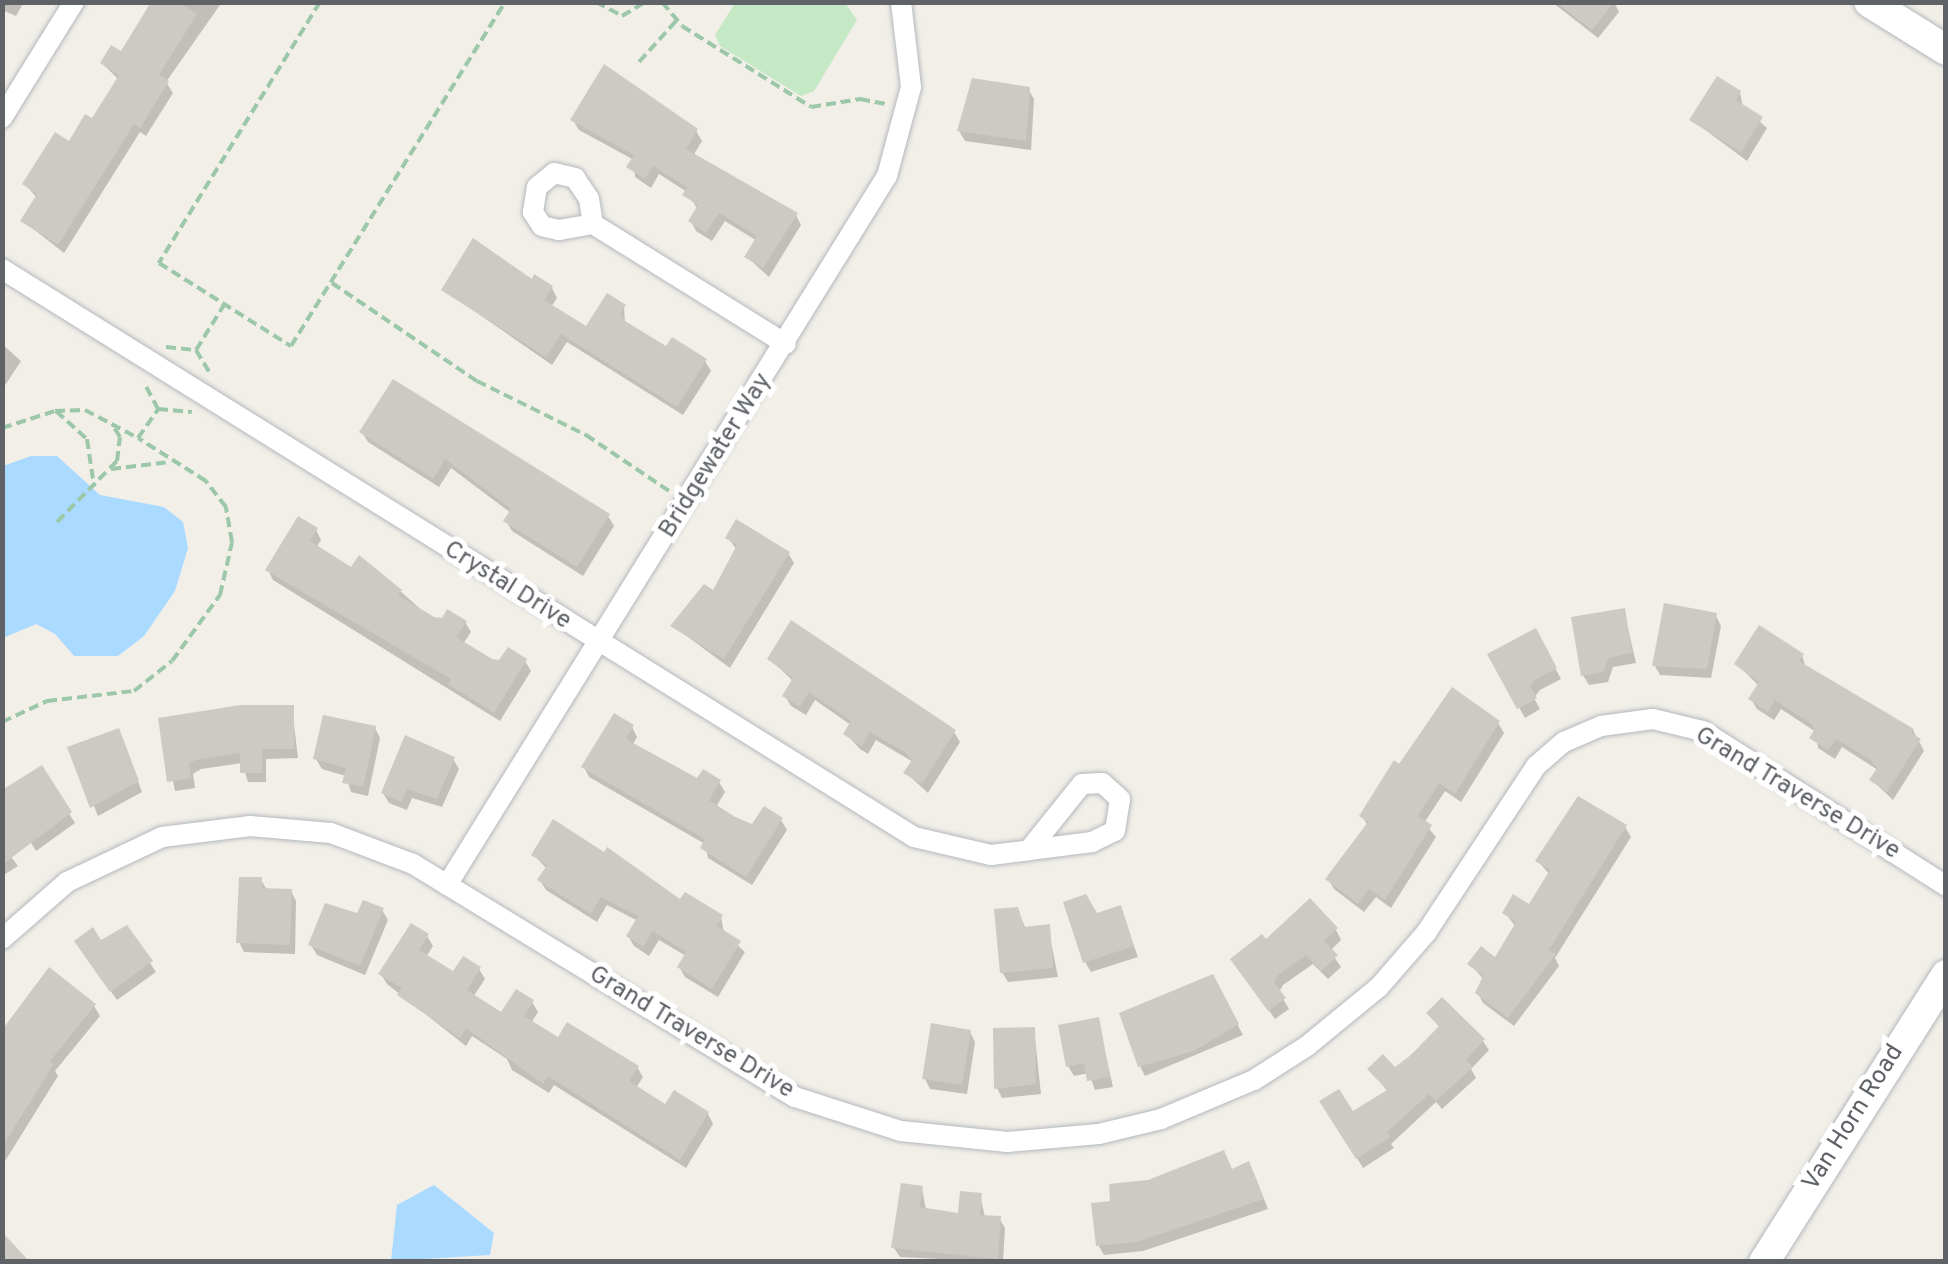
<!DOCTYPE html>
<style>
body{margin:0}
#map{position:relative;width:1948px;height:1264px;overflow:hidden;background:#f1efe8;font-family:Overpass,sans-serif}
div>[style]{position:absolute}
.green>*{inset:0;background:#c5e8c5}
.water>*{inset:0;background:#aadaff}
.shadow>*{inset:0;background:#0003}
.building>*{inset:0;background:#cccac5}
.path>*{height:4px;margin-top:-2px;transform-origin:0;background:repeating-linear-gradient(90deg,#9cc7a9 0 10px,transparent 0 15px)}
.roads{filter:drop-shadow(0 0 2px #b5b8bc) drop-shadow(0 0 2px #b5b8bc)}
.street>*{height:20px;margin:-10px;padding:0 10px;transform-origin:10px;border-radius:10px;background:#fff}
.secondary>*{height:30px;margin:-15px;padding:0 15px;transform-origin:15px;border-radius:15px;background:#fff}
span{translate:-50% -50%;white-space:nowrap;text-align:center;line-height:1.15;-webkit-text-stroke:10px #fff;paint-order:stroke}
.street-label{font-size:25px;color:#5f6368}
.frame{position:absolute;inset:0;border:5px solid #5f6368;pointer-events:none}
</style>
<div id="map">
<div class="green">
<div style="clip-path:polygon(735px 3px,845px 3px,857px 20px,814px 91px,801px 96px,720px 46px,715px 35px)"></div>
</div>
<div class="water">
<div style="clip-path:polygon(31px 456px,57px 456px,100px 495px,164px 507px,183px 522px,188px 548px,175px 591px,144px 636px,118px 656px,74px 656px,55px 634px,36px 624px,3px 638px,3px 466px)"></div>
<div style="clip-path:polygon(434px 1185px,494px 1233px,490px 1255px,391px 1261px,397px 1205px)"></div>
</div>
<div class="shadow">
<div style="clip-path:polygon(2px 2px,24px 2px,16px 16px,2px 10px)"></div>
<div style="clip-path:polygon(157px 2px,222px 2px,166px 82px,173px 93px,146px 136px,140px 132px,64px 253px,23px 221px,37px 198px,25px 184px,92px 121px,119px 80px,102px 63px,121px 54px)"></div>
<div style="clip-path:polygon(1552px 2px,1614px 2px,1619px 12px,1598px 38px)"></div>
<div style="clip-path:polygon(1028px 89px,1034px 99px,1031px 150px,965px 141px,959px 131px)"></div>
<div style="clip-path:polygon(1740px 93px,1743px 107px,1767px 128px,1747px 161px,1692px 120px)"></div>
<div style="clip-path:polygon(573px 120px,696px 131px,702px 141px,693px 156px,796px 215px,801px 225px,769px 277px,747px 257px,757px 241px,725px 221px,712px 241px,696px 231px,691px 221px,698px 210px,687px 192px,659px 174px,651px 188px,635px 177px,634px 160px,579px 130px)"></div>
<div style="clip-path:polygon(532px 283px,552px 288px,557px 298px,551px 307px,587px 329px,624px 307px,625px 324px,667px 349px,705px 361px,711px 371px,683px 415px,567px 342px,552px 365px,444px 290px)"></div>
<div style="clip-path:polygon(2px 344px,21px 361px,2px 390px)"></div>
<div style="clip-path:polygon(393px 383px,608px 516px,614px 526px,583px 576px,512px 531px,506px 521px,511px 513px,451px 468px,439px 487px,368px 442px,362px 432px)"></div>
<div style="clip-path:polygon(316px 530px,321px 540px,316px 548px,352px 571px,400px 591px,433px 620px,465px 622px,471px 632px,463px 644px,491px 662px,525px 661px,531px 671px,500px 721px,273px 580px,268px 570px)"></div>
<div style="clip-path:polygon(728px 538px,788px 553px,794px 563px,730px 668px,673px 626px,714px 594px,737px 550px)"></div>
<div style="clip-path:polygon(1624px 611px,1636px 663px,1613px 667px,1608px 682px,1589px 685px,1583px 675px)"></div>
<div style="clip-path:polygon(1716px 616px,1721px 626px,1711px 678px,1660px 675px,1655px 666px)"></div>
<div style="clip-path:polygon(1535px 631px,1561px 679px,1540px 690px,1534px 698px,1540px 709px,1525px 718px,1490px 655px)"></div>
<div style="clip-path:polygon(1802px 655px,1806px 668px,1913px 730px,1924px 751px,1893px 800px,1872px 780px,1878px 770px,1842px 747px,1835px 759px,1818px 748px,1816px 732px,1781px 709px,1774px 720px,1757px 709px,1751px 699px,1759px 686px,1737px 664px)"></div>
<div style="clip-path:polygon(770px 659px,954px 732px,960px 742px,928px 793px,906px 773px,913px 762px,876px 740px,868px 754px,860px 749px,846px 734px,851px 725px,815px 700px,806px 715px,791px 706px,785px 696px,794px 682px)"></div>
<div style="clip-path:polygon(292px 708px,298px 758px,266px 759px,266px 782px,248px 782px,242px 763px,201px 769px,193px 774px,195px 788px,175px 791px,161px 720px)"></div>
<div style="clip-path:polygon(1498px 723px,1504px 733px,1461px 802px,1445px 791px,1424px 823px,1436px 837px,1391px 908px,1376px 897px,1364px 912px,1334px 889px,1328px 879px,1368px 826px,1362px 816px)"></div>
<div style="clip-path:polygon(632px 727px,637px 737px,632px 746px,698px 782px,719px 782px,725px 792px,716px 807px,753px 827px,781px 820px,787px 830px,752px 885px,708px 858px,705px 844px,589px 777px,584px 767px)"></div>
<div style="clip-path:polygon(375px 728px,380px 738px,368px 796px,351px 792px,346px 776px,322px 769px,316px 759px)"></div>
<div style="clip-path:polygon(123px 741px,142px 792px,98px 816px,71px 749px)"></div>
<div style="clip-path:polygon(453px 759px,459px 769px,442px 807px,412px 798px,407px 810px,389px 803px,383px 793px)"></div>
<div style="clip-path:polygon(42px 769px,75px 823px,36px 851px,7px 804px)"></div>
<div style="clip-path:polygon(1625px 827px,1631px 837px,1555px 958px,1559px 966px,1514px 1026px,1483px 1003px,1478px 993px,1484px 980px,1470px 964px,1496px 960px,1516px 927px,1505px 913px,1530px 907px,1550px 875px,1538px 861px)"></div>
<div style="clip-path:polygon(2px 845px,18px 866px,2px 876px)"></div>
<div style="clip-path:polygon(534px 855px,721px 917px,724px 933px,745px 952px,718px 997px,685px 977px,679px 967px,686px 956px,659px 940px,649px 956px,634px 946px,628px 936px,638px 921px,607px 905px,597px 922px,546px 890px,540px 880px,547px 869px)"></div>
<div style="clip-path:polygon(261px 880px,267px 890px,291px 891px,296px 901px,295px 954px,244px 952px,239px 942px)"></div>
<div style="clip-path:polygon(1120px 908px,1138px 957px,1091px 972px,1085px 962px,1096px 916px)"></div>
<div style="clip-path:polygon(1017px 909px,1026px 929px,1048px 927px,1058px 977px,1008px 982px,1002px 972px)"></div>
<div style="clip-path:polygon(382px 910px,388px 920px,365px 975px,317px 955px,311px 945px)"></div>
<div style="clip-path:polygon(1336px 930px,1341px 940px,1330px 951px,1341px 967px,1328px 979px,1313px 964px,1283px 985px,1279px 992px,1289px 1009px,1275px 1019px,1239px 969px,1265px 942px)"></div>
<div style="clip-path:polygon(427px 936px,433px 946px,426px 957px,454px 975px,479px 969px,485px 979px,473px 997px,502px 1015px,532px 1002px,538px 1012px,531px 1023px,559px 1040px,637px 1067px,643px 1077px,636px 1088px,666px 1107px,708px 1114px,713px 1124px,686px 1168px,554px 1085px,549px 1093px,512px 1070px,507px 1059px,472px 1036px,466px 1046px,387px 984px,381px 974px)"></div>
<div style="clip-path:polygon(101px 943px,150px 963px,156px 972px,117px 1000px,83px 951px)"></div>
<div style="clip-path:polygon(1212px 977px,1243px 1035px,1145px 1076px,1140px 1066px)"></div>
<div style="clip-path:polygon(94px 1006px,100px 1016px,55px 1071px,58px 1076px,2px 1166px,2px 1035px)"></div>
<div style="clip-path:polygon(1430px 1014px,1483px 1041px,1489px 1050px,1471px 1069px,1476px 1078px,1442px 1109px,1436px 1102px,1391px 1144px,1394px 1148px,1363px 1168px,1323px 1102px,1352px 1114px,1388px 1092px,1370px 1069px,1395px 1070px,1440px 1028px)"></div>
<div style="clip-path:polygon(1098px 1020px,1113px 1087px,1095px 1090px,1089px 1073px,1074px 1076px,1068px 1066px)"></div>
<div style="clip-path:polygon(1034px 1029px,1041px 1094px,1002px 1098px,997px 1088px)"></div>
<div style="clip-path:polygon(970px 1032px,975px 1042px,967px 1094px,930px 1089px,925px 1079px)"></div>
<div style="clip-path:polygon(1232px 1171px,1254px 1174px,1268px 1209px,1143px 1251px,1104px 1255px,1098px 1245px,1113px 1203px,1149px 1182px)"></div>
<div style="clip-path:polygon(922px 1189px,926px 1210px,961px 1216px,980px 1195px,985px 1217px,999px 1218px,1005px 1228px,1003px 1262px,900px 1257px,894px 1248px)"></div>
</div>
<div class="building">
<div style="clip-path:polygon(151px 2px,178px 2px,197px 14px,159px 75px,169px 81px,140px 128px,134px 124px,58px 245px,20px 221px,37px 194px,22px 184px,55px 132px,69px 141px,85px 114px,92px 118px,119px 75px,100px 63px,111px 45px,121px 51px)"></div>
<div style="clip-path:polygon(1556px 2px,1614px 2px,1592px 30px)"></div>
<div style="clip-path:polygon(604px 64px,698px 129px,686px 149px,798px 213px,763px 268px,744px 257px,757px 236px,719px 213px,706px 233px,688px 221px,698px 205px,682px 195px,687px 187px,653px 166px,645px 179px,626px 167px,634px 155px,570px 120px)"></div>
<div style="clip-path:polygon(1717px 76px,1741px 91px,1736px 100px,1763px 117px,1741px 152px,1689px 120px)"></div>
<div style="clip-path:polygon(972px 78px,1030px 87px,1026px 141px,957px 131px)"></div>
<div style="clip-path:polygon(473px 238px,532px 279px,534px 274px,553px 286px,544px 300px,586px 326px,607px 293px,626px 305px,620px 314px,625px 321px,666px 346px,672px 337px,707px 359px,677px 407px,561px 334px,546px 357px,441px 290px)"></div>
<div style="clip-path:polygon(393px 379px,610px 514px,577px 567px,503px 521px,511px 509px,445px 459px,433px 479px,359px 432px)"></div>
<div style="clip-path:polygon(298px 516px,318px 528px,310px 541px,351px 567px,359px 555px,402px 590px,398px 595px,434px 617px,442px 618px,447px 609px,467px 621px,456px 637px,492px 659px,499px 660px,508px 647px,527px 659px,494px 713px,448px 684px,451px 679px,265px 570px)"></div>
<div style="clip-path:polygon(736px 519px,790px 552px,724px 659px,670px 626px,704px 584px,713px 590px,737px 545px,725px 538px)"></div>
<div style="clip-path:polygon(1664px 603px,1717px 613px,1707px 669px,1652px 666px)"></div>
<div style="clip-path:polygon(1625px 608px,1632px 653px,1608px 658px,1603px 672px,1581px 676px,1571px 617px)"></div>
<div style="clip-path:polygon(791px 620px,956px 730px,922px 784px,903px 773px,912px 760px,906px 753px,870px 732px,862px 746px,852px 740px,843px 734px,851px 721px,809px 692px,800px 707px,782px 696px,793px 678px,767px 659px)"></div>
<div style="clip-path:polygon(1759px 625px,1804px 654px,1799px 661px,1914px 729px,1911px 733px,1921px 739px,1887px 792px,1869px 780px,1877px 768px,1871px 760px,1836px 739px,1828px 750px,1809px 738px,1815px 729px,1810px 723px,1775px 700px,1768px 712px,1748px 699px,1759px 682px,1734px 664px)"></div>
<div style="clip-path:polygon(1536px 628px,1557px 668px,1535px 680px,1530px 686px,1537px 698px,1517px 709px,1487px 654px)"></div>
<div style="clip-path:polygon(1452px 687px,1500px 721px,1455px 794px,1439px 783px,1418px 816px,1432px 825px,1385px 900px,1369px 889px,1358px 904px,1325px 879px,1368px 822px,1359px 816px,1394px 760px,1399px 764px)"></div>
<div style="clip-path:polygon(241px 705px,294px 705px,294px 749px,262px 749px,262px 773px,240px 773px,240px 753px,195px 760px,189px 764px,191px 778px,167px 782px,158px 718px)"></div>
<div style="clip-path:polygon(614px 713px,634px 725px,626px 738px,633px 743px,697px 778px,703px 769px,721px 780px,709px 800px,735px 817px,752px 824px,764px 806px,783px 818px,746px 877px,700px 848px,705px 839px,581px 767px)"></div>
<div style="clip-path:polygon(323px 715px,376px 726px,363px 787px,342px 783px,346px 768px,313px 759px)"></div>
<div style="clip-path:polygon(119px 728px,139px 781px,90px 808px,67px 747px)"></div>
<div style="clip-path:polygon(405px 735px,455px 757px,437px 799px,407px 789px,402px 802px,381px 793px)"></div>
<div style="clip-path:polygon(42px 765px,72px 812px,2px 865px,2px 790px)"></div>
<div style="clip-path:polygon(1578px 796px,1627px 825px,1549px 950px,1556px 954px,1508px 1018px,1475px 993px,1483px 976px,1467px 964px,1481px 946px,1495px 957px,1516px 922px,1502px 913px,1513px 894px,1529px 904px,1550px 870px,1535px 861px)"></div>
<div style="clip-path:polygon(553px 819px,604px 852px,607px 847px,680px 899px,685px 892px,723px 915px,717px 926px,741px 941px,712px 989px,677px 967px,686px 952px,653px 931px,643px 947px,626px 936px,638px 916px,601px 897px,591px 914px,537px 880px,547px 865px,531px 855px)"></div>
<div style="clip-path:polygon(239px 877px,262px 877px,262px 888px,292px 889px,290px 945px,236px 943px)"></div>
<div style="clip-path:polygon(1086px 894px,1097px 913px,1121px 905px,1134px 946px,1083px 963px,1063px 902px)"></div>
<div style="clip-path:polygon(1310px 898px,1338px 928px,1324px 941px,1338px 955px,1321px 971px,1306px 955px,1278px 975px,1274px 982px,1286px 998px,1268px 1011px,1230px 959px,1262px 934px,1266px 939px)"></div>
<div style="clip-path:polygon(363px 900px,384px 908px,360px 966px,308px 945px,325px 903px,357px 913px)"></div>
<div style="clip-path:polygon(1018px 907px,1024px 927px,1050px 924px,1053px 968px,1000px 973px,994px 909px)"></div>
<div style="clip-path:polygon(411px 923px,429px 934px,419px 950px,453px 971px,463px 956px,481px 967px,467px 990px,501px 1012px,516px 989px,534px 1000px,524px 1016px,558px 1037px,567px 1022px,639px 1066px,629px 1081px,665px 1104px,674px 1090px,709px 1112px,680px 1160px,548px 1076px,543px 1084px,466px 1028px,460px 1038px,397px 995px,402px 988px,378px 974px)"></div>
<div style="clip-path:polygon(127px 925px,153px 961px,110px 992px,74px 941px,93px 927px,101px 940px)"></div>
<div style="clip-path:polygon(49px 967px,96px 1004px,49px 1062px,54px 1064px,2px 1147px,2px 1030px)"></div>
<div style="clip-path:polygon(1213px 974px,1239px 1024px,1194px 1051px,1138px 1067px,1119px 1013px)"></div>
<div style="clip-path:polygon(1442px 997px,1485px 1039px,1466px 1060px,1473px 1067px,1436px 1101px,1429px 1094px,1387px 1132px,1390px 1137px,1356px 1159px,1319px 1101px,1339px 1089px,1353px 1111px,1387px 1090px,1367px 1069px,1383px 1054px,1395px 1067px,1411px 1055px,1439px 1026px,1426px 1013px)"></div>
<div style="clip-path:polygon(1099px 1017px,1110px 1077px,1087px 1081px,1084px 1063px,1066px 1067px,1058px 1025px)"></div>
<div style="clip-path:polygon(931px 1023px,971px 1030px,962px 1085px,922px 1079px)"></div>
<div style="clip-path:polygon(1035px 1027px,1036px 1084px,994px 1089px,993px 1028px)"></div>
<div style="clip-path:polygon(1224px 1150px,1232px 1169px,1249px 1161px,1264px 1199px,1136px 1242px,1096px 1246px,1091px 1203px,1110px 1201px,1109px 1184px,1148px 1180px)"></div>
<div style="clip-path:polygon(901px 1183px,923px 1186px,920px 1207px,958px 1213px,960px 1191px,982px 1193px,980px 1215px,1001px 1216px,998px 1259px,891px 1248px)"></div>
<div style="clip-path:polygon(2px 1232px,30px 1262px,2px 1262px)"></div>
</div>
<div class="path">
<div style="left:320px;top:2px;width:307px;rotate:121.7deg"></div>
<div style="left:159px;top:263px;width:156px;rotate:32.2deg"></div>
<div style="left:291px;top:346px;width:405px;rotate:-58.1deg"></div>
<div style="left:596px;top:2px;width:30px;rotate:28deg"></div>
<div style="left:622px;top:16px;width:27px;rotate:-31deg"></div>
<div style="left:662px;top:2px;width:31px;rotate:50deg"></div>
<div style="left:682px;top:26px;width:152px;rotate:32.1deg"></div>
<div style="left:811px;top:107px;width:50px;rotate:-9.3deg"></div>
<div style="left:860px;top:99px;width:26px;rotate:11deg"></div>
<div style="left:639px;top:62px;width:55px;rotate:-47.9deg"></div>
<div style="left:332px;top:283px;width:175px;rotate:34.1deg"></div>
<div style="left:477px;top:381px;width:122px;rotate:26.4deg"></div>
<div style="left:586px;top:435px;width:100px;rotate:34deg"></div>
<div style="left:166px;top:347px;width:30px;rotate:6deg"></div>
<div style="left:196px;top:350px;width:29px;rotate:59deg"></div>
<div style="left:196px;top:350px;width:53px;rotate:-58.1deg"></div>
<div style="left:158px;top:409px;width:34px;rotate:5deg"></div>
<div style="left:56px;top:411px;width:42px;rotate:42.1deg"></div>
<div style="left:87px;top:439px;width:48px;rotate:81.5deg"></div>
<div style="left:2px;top:428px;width:56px;rotate:-17.8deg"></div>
<div style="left:55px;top:411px;width:30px;rotate:-2deg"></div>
<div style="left:85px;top:410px;width:60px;rotate:27.8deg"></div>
<div style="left:138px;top:438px;width:35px;rotate:-55deg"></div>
<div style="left:158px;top:409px;width:30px;rotate:-118deg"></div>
<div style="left:111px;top:469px;width:59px;rotate:-6.8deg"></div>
<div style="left:57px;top:522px;width:86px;rotate:-45.5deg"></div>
<div style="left:117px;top:461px;width:24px;rotate:-83deg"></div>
<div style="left:120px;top:437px;width:15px;rotate:-122deg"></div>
<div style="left:2px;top:722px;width:50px;rotate:-25deg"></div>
<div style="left:47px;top:701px;width:88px;rotate:-6.6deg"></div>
<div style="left:134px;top:691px;width:48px;rotate:-38.3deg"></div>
<div style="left:172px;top:661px;width:82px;rotate:-54deg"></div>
<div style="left:220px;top:595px;width:54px;rotate:-77.2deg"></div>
<div style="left:232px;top:542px;width:36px;rotate:-100deg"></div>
<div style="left:226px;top:507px;width:33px;rotate:-128deg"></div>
<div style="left:206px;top:481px;width:80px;rotate:-147.7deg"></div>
</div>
<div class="roads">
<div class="street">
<div style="left:2px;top:118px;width:137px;rotate:-58.2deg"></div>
<div style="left:593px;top:224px;width:35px;rotate:170deg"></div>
<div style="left:559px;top:230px;width:17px;rotate:-167deg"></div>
<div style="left:542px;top:226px;width:17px;rotate:-123deg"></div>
<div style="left:533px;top:212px;width:25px;rotate:-81deg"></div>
<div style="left:537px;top:187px;width:22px;rotate:-39deg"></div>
<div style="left:554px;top:173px;width:22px;rotate:13deg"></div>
<div style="left:575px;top:178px;width:25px;rotate:56deg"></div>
<div style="left:589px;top:199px;width:25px;rotate:81deg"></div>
<div style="left:593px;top:224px;width:227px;rotate:31.9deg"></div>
<div style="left:2px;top:269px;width:1074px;rotate:31.91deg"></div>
<div style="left:914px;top:837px;width:79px;rotate:13.2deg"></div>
<div style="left:991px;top:855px;width:38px;rotate:-7deg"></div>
<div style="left:1029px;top:850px;width:64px;rotate:-7.2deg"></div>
<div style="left:1092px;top:842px;width:25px;rotate:-26deg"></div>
<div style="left:1115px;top:831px;width:32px;rotate:-81deg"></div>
<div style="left:1120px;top:799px;width:24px;rotate:-138deg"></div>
<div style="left:1102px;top:783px;width:20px;rotate:177deg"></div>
<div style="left:1082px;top:784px;width:85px;rotate:128.8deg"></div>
<div style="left:447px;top:885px;width:834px;rotate:-58.18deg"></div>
<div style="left:887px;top:176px;width:92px;rotate:-74.9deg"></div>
<div style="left:911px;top:87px;width:86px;rotate:-96.7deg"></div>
<div style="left:2px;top:939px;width:86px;rotate:-41.2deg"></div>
<div style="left:67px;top:882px;width:105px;rotate:-25.3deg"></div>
<div style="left:162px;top:837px;width:89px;rotate:-7.1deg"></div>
<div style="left:250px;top:826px;width:81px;rotate:4.9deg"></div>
<div style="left:331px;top:833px;width:88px;rotate:20.7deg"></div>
<div style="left:413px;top:864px;width:447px;rotate:31.4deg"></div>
<div style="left:795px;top:1097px;width:111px;rotate:17.8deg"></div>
<div style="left:901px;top:1131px;width:107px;rotate:5.9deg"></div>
<div style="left:1007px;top:1142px;width:92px;rotate:-5deg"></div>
<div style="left:1099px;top:1134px;width:64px;rotate:-13.6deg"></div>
<div style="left:1161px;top:1119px;width:101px;rotate:-22.8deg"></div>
<div style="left:1254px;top:1080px;width:63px;rotate:-32.7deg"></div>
<div style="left:1307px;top:1046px;width:93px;rotate:-39.3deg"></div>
<div style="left:1379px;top:987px;width:72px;rotate:-49deg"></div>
<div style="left:1426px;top:933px;width:200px;rotate:-56.6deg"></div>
<div style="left:1536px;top:766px;width:37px;rotate:-41deg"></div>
<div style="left:1564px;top:742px;width:40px;rotate:-23.4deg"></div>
<div style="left:1601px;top:726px;width:52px;rotate:-7.7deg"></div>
<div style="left:1653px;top:719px;width:51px;rotate:13.5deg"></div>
<div style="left:1703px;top:731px;width:288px;rotate:32.5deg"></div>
</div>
<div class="secondary">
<div style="left:1869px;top:2px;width:91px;rotate:31.9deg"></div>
<div style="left:1764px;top:1262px;width:340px;rotate:-57.6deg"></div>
</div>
</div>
<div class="street-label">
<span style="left:716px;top:456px;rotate:-58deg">Bridgewater Way</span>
<span style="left:507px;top:586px;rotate:32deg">Crystal Drive</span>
<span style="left:1797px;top:794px;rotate:31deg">Grand Traverse Drive</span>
<span style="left:691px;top:1033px;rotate:31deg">Grand Traverse Drive</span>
<span style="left:1854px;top:1118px;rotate:-58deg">Van Horn Road</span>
</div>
<div class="frame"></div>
</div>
